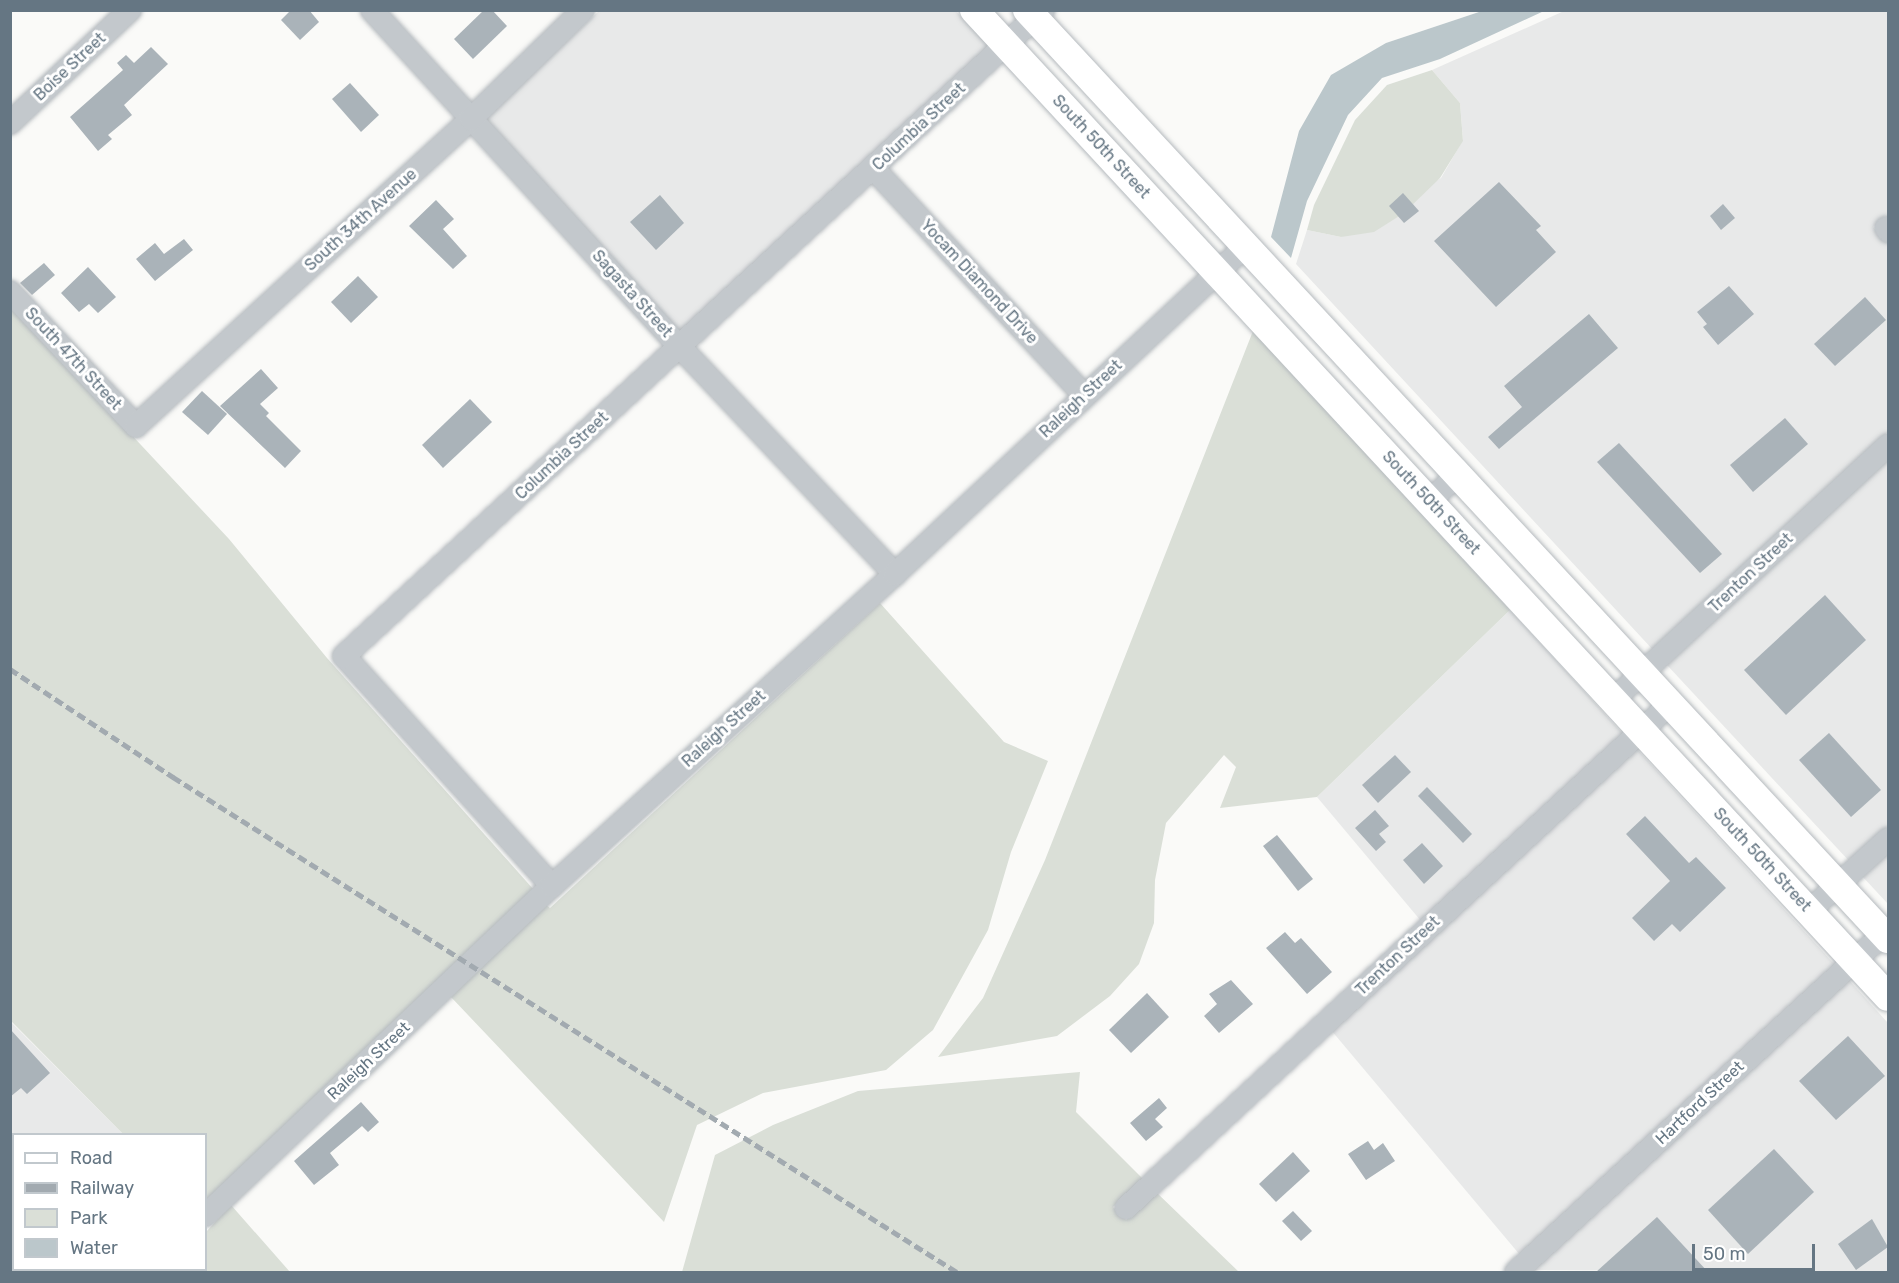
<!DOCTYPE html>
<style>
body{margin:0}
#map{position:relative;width:1899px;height:1283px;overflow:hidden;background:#fafaf8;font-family:Rubik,sans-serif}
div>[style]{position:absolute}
.built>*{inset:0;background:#e8e9e9}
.green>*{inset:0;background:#dadfd7}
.water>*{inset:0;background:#bbc7cb}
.building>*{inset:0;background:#aab3b9}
.roads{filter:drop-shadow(0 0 2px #b5babe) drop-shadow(0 0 2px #b5babe)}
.minor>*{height:22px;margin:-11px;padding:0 11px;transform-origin:11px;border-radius:11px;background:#c3c8cc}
.major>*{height:28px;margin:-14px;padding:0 14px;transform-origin:14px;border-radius:14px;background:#fff}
.rail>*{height:4.5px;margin-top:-2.25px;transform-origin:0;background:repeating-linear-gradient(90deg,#a2aab0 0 9px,transparent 0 13.5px)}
span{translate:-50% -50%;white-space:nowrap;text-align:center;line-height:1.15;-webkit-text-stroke:6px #fff;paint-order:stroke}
.street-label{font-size:16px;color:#657683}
.frame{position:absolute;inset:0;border:12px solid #657683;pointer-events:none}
.legend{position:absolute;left:12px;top:1133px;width:195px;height:138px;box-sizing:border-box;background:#fff;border:2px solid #c1c8cd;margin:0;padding:8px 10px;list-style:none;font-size:18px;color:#657683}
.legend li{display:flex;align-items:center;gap:12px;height:30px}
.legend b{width:30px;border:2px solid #c1c8cd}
.scale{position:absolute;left:1692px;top:1244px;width:123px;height:27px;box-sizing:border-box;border:3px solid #657683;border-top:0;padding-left:8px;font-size:18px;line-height:21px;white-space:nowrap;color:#657683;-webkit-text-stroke:4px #fff;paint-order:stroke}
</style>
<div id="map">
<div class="built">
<div style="clip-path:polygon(599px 11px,956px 11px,989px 47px,679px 333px,484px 120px)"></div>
<div style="clip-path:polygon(1564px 11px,1888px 11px,1888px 219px,1885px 216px,1873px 227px,1888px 244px,1888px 432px,1654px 651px,1296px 264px,1307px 230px,1341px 237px,1441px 178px,1463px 140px,1460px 103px,1432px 70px)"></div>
<div style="clip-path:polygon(1888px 458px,1888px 826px,1850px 862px,1667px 665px)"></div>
<div style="clip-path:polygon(1510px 610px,1623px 734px,1421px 921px,1317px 797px)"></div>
<div style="clip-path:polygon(1636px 748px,1835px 965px,1520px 1255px,1331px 1030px)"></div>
<div style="clip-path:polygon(1888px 852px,1888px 904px,1862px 876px)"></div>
<div style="clip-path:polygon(1848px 979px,1888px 1023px,1888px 1272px,1533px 1270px)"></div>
<div style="clip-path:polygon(10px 1021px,123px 1134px,14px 1134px,13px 1221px)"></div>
<div style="clip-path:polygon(56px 1270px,134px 1270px,131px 1272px)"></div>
</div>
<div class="green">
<div style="clip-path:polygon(1432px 70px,1460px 103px,1463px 141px,1440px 178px,1404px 213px,1374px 232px,1341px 237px,1307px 230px,1314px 205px,1355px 120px,1387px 85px)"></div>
<div style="clip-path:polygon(10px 305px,229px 539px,327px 658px,534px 890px,206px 1202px,206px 1134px,123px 1134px,11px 1021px)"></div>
<div style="clip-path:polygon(1253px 331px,1510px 610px,1317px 797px,1220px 808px,1236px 767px,1224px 755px,1166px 823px,1155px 880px,1154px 923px,1139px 964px,1110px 996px,1057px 1036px,938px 1057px,983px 998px,1045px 860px)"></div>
<div style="clip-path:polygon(880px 603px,1004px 742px,1048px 761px,1011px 852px,988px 930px,933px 1030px,886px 1070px,763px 1093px,697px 1125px,664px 1222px,451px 997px,546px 905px,550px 908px)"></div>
<div style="clip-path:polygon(1080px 1072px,1076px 1112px,1143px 1179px,1113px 1207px,1126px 1220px,1156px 1192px,1239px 1272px,682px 1272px,715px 1155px,773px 1125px,858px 1091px)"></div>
<div style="clip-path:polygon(231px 1205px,290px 1272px,160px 1272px,206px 1270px,206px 1232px)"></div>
<div style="clip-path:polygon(10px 1218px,14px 1270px,58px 1272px,11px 1272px)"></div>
</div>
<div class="water">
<div style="clip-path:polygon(1482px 11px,1544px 11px,1440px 59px,1382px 78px,1348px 115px,1307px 201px,1291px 258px,1271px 237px,1299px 131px,1331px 75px,1386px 43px)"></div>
</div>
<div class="building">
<div style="clip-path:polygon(291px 10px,309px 10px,319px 22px,300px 40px,281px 20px)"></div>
<div style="clip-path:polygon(484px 10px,492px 10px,507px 26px,473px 59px,454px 39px)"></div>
<div style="clip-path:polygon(151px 47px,168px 64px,124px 105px,132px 115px,108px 135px,112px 139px,98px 151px,70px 117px,123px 70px,117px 63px,126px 55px,134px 63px)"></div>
<div style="clip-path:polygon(350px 83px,379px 115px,361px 132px,332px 99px)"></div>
<div style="clip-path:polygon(1499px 182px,1541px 226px,1536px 230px,1556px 252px,1496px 307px,1434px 241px)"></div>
<div style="clip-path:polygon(1403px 193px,1419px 211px,1404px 223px,1389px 206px)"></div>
<div style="clip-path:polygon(660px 195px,684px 223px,656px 250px,630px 222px)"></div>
<div style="clip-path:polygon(436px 200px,454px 219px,443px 229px,467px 256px,453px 269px,409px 226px)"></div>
<div style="clip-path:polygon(1723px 204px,1735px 218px,1721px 230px,1710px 216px)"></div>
<div style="clip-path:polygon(184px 239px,193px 250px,155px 281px,136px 259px,155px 243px,164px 254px)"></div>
<div style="clip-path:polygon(44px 263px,55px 275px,32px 295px,20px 283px)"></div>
<div style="clip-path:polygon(88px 267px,116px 297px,98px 313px,89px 304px,79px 312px,61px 293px)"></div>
<div style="clip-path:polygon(358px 276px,378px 297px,351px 323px,331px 302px)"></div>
<div style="clip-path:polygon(1729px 286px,1754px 314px,1718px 345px,1703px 327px,1707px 324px,1697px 312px)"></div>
<div style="clip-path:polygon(1865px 297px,1886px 320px,1835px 366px,1814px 344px)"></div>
<div style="clip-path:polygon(1589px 314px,1618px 348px,1499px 449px,1488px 437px,1522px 407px,1504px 386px)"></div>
<div style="clip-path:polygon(261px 369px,278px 388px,260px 404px,269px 413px,266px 416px,301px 451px,285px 468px,220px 406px)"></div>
<div style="clip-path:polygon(202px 391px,227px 414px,208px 435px,182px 412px)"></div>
<div style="clip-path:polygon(470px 399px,492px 422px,443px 468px,422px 445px)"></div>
<div style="clip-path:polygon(1785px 418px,1808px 444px,1753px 492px,1730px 465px)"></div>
<div style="clip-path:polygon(1619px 443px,1722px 554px,1700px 573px,1597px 462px)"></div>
<div style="clip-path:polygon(1825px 595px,1866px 640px,1786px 715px,1744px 670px)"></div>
<div style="clip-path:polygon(1829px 733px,1881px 790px,1851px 817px,1799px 760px)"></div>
<div style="clip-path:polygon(1395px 755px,1411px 772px,1378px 803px,1362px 785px)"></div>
<div style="clip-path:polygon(1427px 787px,1472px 834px,1463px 843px,1418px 796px)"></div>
<div style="clip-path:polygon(1375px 810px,1389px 826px,1379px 834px,1386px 842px,1376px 851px,1355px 828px)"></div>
<div style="clip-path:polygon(1645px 816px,1689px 863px,1696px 857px,1726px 888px,1680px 932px,1672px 924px,1654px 941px,1632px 918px,1670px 881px,1626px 834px)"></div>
<div style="clip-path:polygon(1277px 835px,1313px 879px,1298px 891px,1263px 846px)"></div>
<div style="clip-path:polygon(1422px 843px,1443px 866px,1424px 884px,1403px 860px)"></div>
<div style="clip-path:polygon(1285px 932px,1295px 943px,1301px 938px,1332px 972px,1307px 994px,1266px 948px)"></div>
<div style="clip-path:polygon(1231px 980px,1253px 1004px,1219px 1033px,1204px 1016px,1217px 1004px,1209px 994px)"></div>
<div style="clip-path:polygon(1147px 993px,1169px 1017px,1131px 1053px,1109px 1030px)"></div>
<div style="clip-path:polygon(10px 1029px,50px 1073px,27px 1094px,21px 1088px,10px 1097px)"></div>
<div style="clip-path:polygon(1848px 1036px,1885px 1076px,1836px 1120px,1799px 1081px)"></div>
<div style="clip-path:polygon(1159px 1098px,1167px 1108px,1155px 1119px,1163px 1127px,1146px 1141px,1130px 1123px)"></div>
<div style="clip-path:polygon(361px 1102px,379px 1122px,368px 1132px,362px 1126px,330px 1153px,339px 1165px,314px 1185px,294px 1161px)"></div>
<div style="clip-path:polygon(1368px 1141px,1374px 1150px,1383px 1143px,1395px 1161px,1366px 1180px,1348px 1154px)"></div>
<div style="clip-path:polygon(1774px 1149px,1814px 1192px,1748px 1254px,1708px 1210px)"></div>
<div style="clip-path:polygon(1293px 1152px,1310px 1171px,1276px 1202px,1259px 1184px)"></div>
<div style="clip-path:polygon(1293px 1211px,1312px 1231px,1301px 1241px,1282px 1221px)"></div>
<div style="clip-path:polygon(1657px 1217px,1708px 1272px,1596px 1272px)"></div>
<div style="clip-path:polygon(1872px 1219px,1888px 1247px,1856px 1270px,1838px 1244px)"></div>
</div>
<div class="roads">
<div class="minor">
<div style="left:372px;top:10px;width:457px;rotate:47.6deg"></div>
<div style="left:680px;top:347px;width:313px;rotate:46.6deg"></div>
<div style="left:10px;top:123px;width:165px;rotate:-43.3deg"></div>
<div style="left:874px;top:169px;width:309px;rotate:47.1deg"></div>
<div style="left:1886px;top:228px;width:4px;rotate:56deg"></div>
<div style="left:10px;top:292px;width:184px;rotate:46.8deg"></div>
<div style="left:136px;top:426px;width:454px;rotate:-42.5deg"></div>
<div style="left:471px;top:119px;width:156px;rotate:-44.2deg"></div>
<div style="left:1429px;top:501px;width:39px;rotate:-42deg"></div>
<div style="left:1613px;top:700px;width:375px;rotate:-42.8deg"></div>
<div style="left:552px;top:886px;width:310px;rotate:-132.1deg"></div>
<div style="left:344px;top:656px;width:952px;rotate:-42.74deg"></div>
<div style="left:1809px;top:911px;width:107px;rotate:-42.3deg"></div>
<div style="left:1126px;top:1208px;width:742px;rotate:-42.81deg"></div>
<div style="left:206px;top:1215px;width:477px;rotate:-43.6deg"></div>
<div style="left:552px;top:886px;width:464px;rotate:-42.3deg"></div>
<div style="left:895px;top:574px;width:480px;rotate:-43.1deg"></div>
<div style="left:145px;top:1272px;width:4px;rotate:-34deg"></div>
<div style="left:1516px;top:1272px;width:500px;rotate:-42.6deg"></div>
</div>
<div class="major">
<div style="left:974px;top:10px;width:1345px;rotate:47.2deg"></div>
<div style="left:1027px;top:10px;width:1267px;rotate:47.18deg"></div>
</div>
</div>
<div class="rail">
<div style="left:10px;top:669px;width:196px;rotate:33.5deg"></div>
<div style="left:173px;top:777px;width:927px;rotate:32.27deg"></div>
</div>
<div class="street-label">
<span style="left:70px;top:67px;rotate:-43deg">Boise Street</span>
<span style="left:919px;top:127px;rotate:-43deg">Columbia Street</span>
<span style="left:1101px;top:147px;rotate:47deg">South 50th Street</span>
<span style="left:361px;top:220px;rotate:-42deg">South 34th Avenue</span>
<span style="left:979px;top:282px;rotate:47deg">Yocam Diamond Drive</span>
<span style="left:632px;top:294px;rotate:48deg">Sagasta Street</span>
<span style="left:73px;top:359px;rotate:47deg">South 47th Street</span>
<span style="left:1081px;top:399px;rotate:-43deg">Raleigh Street</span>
<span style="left:562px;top:456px;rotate:-43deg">Columbia Street</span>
<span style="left:1431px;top:503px;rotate:47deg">South 50th Street</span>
<span style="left:1751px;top:573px;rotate:-43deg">Trenton Street</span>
<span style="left:724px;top:729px;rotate:-42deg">Raleigh Street</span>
<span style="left:1762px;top:860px;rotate:47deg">South 50th Street</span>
<span style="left:1398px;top:956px;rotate:-43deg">Trenton Street</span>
<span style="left:369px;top:1061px;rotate:-43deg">Raleigh Street</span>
<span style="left:1700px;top:1103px;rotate:-43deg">Hartford Street</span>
</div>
<div class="frame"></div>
<ul class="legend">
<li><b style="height:8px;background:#fff"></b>Road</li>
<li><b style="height:8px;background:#a2aab0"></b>Railway</li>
<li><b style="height:16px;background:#dadfd7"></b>Park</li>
<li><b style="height:16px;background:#bbc7cb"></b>Water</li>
</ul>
<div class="scale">50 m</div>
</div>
